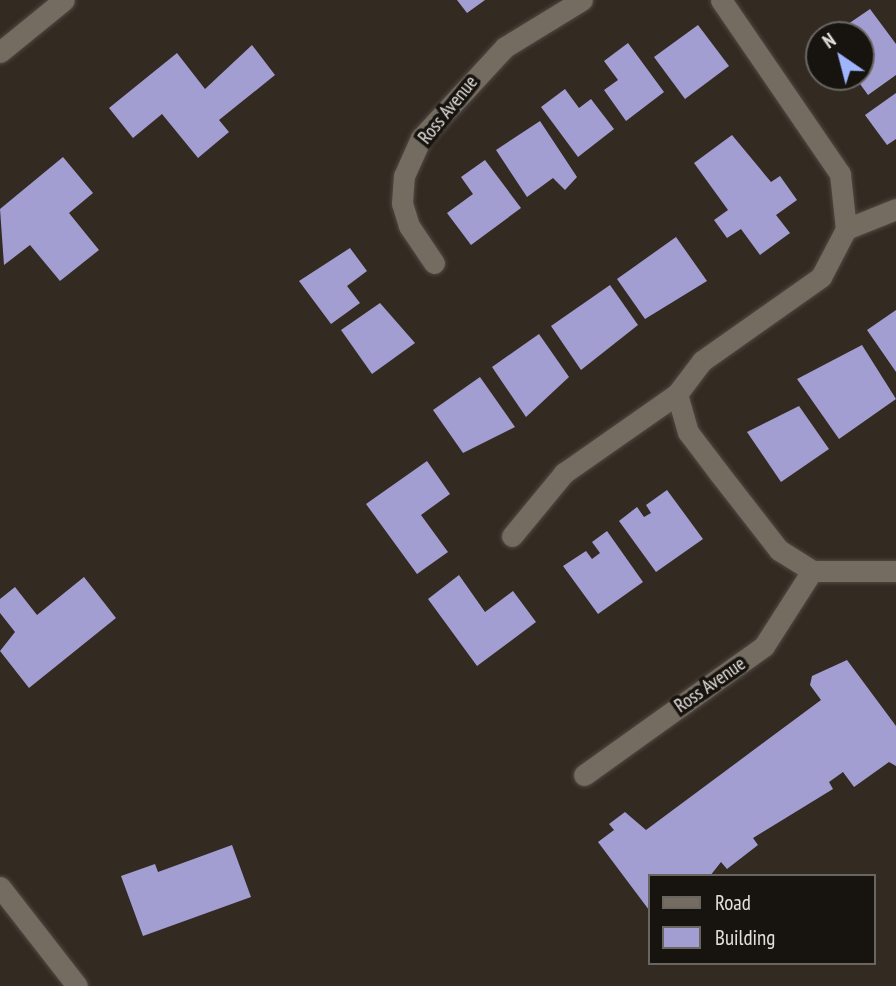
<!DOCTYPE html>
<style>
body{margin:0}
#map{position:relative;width:896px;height:986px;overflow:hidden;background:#332a22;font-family:"PT Sans Narrow",sans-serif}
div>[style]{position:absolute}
.building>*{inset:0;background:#a39ed2}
.roads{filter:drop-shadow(0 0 2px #4f4841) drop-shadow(0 0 2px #4f4841)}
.street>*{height:21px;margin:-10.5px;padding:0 10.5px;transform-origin:10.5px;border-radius:10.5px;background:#746b61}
span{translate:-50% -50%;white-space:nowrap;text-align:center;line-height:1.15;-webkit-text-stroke:7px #171410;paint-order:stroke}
.street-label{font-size:19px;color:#e5dfda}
.legend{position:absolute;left:648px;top:874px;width:228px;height:91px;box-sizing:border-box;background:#171410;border:2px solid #696561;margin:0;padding:9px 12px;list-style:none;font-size:21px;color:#e5dfda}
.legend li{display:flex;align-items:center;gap:14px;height:35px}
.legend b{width:35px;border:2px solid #696561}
.north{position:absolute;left:805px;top:21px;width:70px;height:70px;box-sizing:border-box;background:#171410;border:2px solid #696561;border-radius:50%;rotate:325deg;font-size:19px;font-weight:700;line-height:28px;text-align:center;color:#e5dfda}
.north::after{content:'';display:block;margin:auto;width:24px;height:32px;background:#a0b3fd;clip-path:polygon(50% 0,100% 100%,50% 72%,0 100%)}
</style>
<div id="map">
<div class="building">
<div style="clip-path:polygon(457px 0,485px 0,467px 13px)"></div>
<div style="clip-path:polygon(870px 9px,896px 44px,896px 75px,868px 95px,855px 77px,861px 77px,861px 35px,835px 33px)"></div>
<div style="clip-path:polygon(698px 25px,729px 66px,685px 99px,654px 57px)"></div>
<div style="clip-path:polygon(628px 43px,664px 92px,626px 121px,604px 90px,618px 80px,604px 61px)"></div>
<div style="clip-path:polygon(252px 45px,275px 75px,219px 120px,229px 132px,198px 158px,162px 114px,133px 138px,109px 108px,177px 53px,205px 89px)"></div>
<div style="clip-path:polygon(565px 89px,579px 108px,591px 99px,614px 129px,578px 157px,541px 107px)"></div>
<div style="clip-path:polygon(896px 93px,896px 139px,887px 145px,865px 115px)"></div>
<div style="clip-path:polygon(540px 121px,577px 177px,565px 190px,553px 178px,527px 197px,496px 150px)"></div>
<div style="clip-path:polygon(732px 135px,771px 182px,780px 176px,797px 200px,776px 215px,790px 233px,760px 255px,741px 229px,727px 238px,714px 220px,728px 210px,694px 163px)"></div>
<div style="clip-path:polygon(63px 157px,93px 193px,69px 213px,99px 250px,60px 281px,30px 245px,4px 265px,0 209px)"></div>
<div style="clip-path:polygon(485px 160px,521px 208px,471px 245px,447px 213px,473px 194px,461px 177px)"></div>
<div style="clip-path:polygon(676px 237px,707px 281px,645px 319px,617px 279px)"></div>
<div style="clip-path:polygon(350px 248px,367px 271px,347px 286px,360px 303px,331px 324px,299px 281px)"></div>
<div style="clip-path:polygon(610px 285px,638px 325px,581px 370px,551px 326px)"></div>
<div style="clip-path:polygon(380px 303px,415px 343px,372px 374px,341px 330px)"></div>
<div style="clip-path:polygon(896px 310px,896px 372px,867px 330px)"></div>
<div style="clip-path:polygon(539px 334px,569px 377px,526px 417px,492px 367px)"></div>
<div style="clip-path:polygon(862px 345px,896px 399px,839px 439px,797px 379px)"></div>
<div style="clip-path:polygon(480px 377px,515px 427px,463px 453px,433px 410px)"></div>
<div style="clip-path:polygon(799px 406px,829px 449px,781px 482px,747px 432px)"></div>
<div style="clip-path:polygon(427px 461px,450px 494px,421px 515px,448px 552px,417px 574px,366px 504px)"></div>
<div style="clip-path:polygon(667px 490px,703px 539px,656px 572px,619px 521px,637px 507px,644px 517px,651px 513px,646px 505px)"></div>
<div style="clip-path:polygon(607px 531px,643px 582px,598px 614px,563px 566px,586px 551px,592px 559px,600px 553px,592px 542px)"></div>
<div style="clip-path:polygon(459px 575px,485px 612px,513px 591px,536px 622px,477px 666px,428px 599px)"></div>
<div style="clip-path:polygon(84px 577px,116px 618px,29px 688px,0 651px,15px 632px,0 613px,0 599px,15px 587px,37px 615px)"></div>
<div style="clip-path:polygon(847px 660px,896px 726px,896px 766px,889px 762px,854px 787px,843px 772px,829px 782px,833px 789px,753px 838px,758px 845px,727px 869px,721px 862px,710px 876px,649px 876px,649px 910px,598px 842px,614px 830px,609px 824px,625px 812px,646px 830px,821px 700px,810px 685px,812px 676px)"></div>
<div style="clip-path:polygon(232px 845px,251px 897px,143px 936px,121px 876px,155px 864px,158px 872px)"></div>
</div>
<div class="roads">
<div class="street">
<div style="left:721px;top:0;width:211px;rotate:55.6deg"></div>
<div style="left:840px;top:174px;width:55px;rotate:83.8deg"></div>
<div style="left:846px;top:229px;width:54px;rotate:117.5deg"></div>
<div style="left:821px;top:277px;width:146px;rotate:144.8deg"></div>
<div style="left:702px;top:361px;width:41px;rotate:127.1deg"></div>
<div style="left:677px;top:394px;width:40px;rotate:74deg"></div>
<div style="left:688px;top:432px;width:51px;rotate:52.9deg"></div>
<div style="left:719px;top:473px;width:98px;rotate:52.1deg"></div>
<div style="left:779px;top:550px;width:39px;rotate:32deg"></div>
<div style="left:0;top:52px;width:82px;rotate:-39.1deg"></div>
<div style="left:846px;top:229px;width:54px;rotate:-21.8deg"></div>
<div style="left:434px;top:263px;width:45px;rotate:-124deg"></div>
<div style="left:409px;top:226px;width:24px;rotate:-107deg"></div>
<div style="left:402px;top:203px;width:27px;rotate:-86deg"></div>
<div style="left:404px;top:176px;width:42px;rotate:-65.9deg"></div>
<div style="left:421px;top:138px;width:124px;rotate:-47.3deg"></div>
<div style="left:505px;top:47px;width:90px;rotate:-31.4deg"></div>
<div style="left:512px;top:536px;width:82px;rotate:-50.5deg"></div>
<div style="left:564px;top:473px;width:138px;rotate:-35deg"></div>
<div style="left:584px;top:775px;width:221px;rotate:-35.6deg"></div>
<div style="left:764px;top:646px;width:89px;rotate:-57.4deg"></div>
<div style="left:812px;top:571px;width:84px"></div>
<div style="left:0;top:887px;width:125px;rotate:52.1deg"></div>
</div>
</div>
<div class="street-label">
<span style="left:448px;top:110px;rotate:-51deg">Ross Avenue</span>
<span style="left:710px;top:685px;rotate:-35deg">Ross Avenue</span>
</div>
<ul class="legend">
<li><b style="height:9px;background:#746b61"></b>Road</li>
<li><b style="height:19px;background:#a39ed2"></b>Building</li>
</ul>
<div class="north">N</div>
</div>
